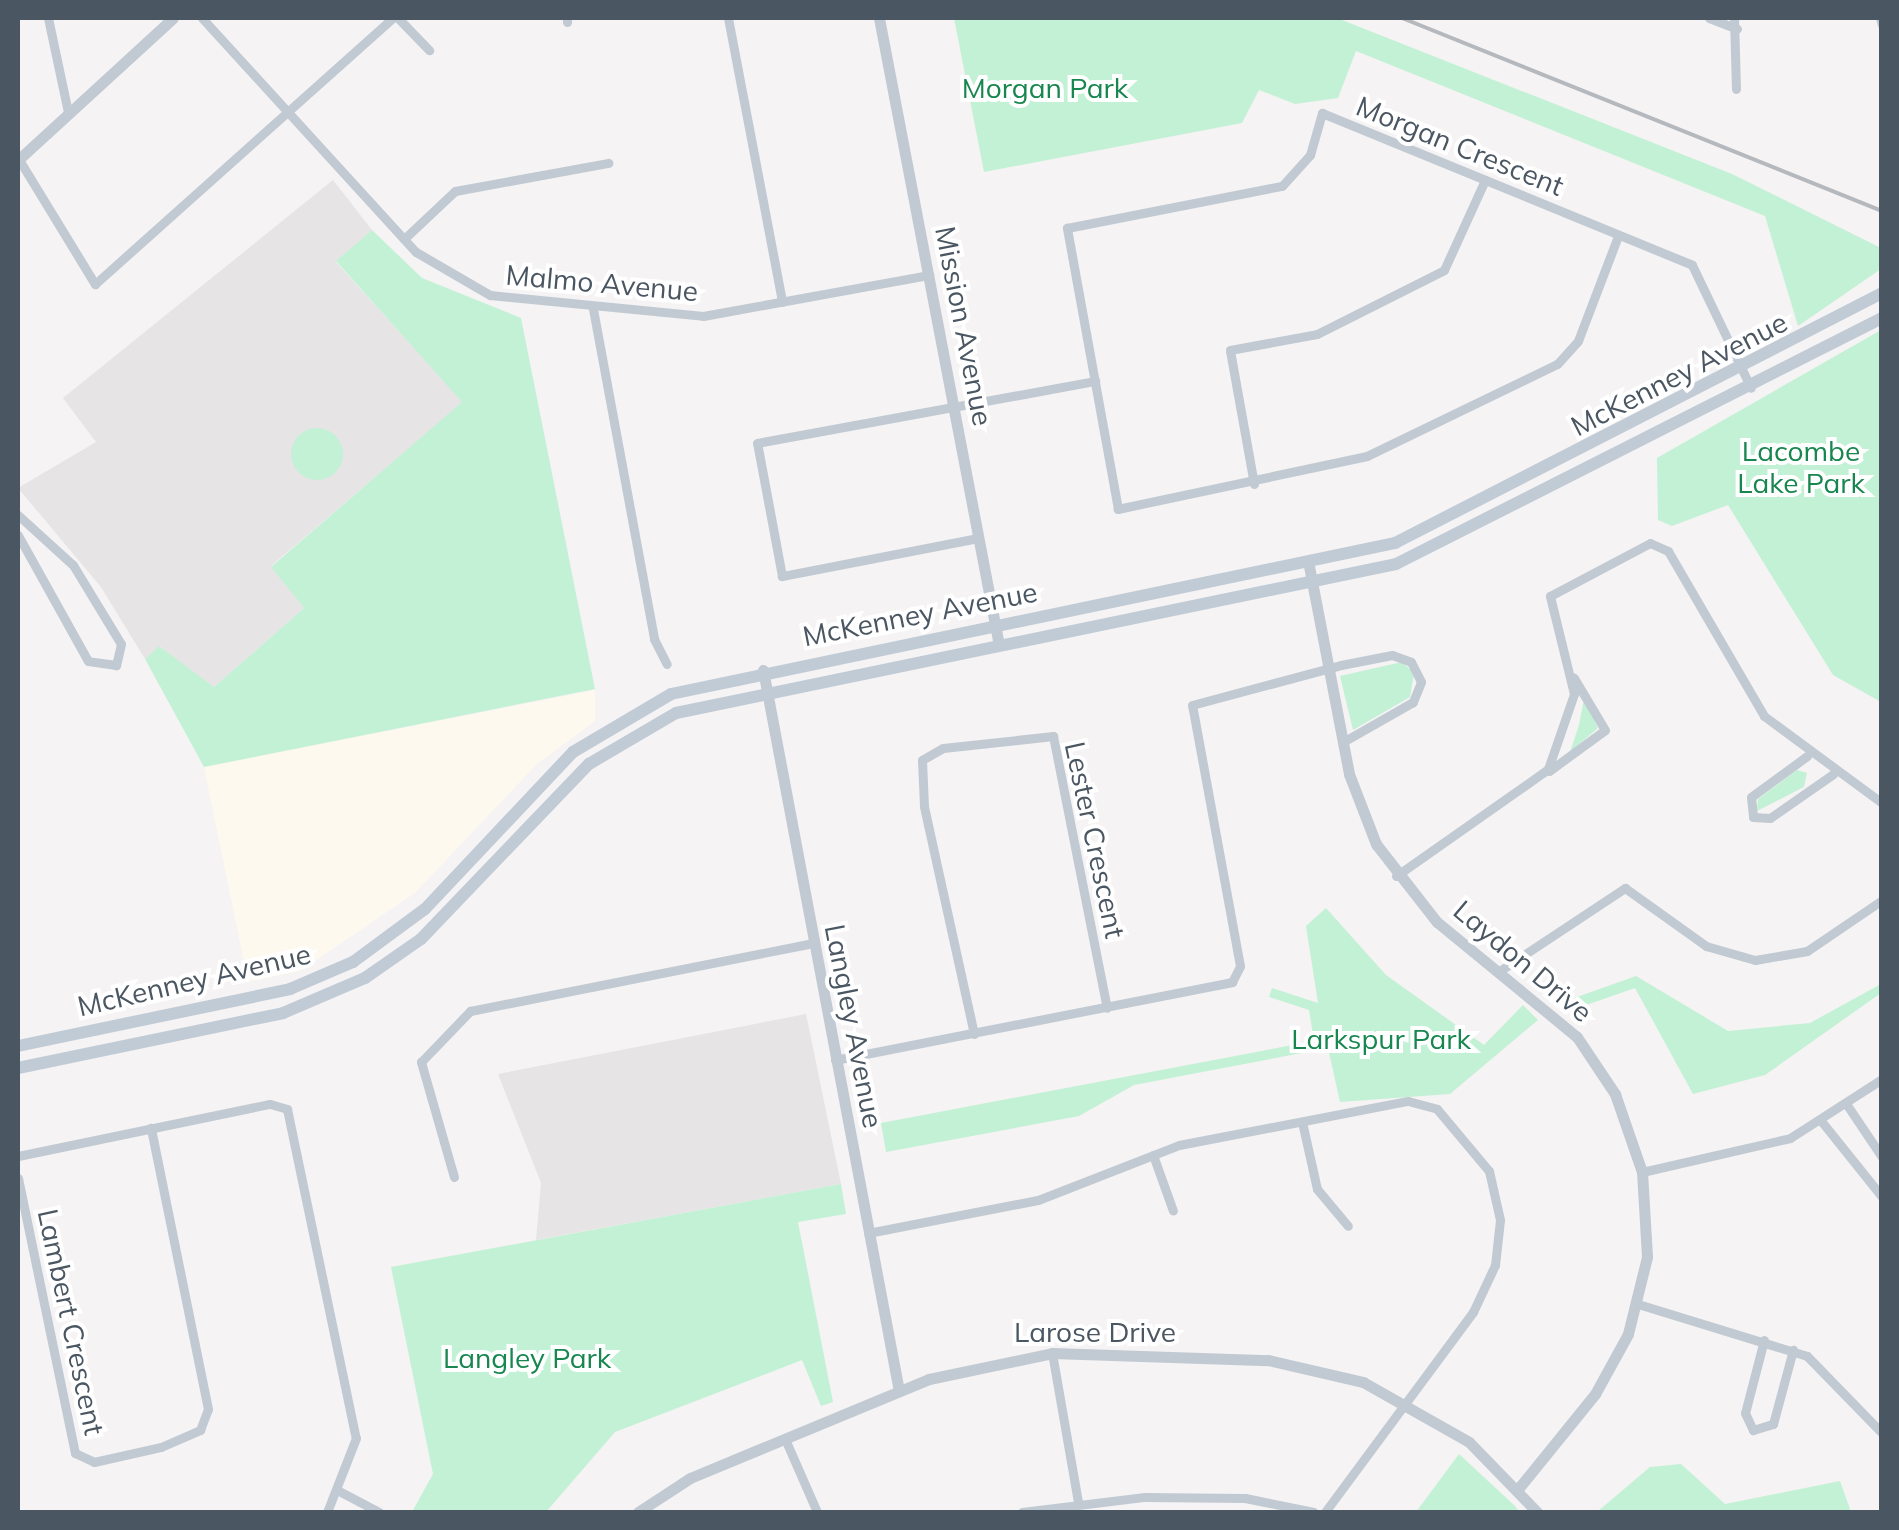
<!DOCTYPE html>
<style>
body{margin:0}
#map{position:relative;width:1899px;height:1530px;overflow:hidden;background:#f5f3f3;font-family:Mulish,sans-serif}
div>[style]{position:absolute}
.commercial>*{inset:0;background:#fdf9ef}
.education>*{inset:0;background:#e6e4e5}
.green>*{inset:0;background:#c3f1d5}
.round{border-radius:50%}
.minor>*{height:9px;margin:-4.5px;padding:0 4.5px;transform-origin:4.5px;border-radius:4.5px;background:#c1cad2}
.tertiary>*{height:11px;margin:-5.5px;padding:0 5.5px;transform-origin:5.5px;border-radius:5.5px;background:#c1cad2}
.secondary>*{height:12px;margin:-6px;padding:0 6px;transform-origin:6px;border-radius:6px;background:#c1cbd6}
.rail>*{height:4px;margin:-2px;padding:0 2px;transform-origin:2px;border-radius:2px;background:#b5b8bd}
span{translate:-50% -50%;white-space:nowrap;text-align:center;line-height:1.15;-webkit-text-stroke:8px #fff;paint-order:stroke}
.park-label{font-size:28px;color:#17864f}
.street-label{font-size:28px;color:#4a5661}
.frame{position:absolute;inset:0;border:20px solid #4a5661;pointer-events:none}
</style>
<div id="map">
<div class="commercial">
<div style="clip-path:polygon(595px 690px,595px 721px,537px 764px,415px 893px,300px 971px,248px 982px,204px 767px)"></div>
</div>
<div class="education">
<div style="clip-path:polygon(333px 180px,372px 230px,336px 262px,463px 402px,271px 566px,304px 608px,214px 687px,201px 685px,160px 646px,145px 659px,101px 587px,18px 488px,96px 442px,63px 398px)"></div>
<div style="clip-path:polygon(806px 1014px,841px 1184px,536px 1240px,541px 1183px,498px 1074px)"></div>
</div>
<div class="green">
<div style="clip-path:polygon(954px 18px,1337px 18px,1732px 174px,1881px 248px,1881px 269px,1798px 326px,1765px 216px,1356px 51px,1338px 98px,1295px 104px,1259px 90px,1242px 123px,984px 172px)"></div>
<div style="clip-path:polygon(372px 230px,422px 278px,521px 318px,595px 689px,204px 767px,145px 659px,159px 646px,214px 687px,304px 608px,271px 567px,462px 402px,336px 261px)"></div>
<div style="clip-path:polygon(1881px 330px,1881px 702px,1833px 675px,1728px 505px,1672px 526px,1658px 520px,1657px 458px)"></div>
<div class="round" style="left:291px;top:428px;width:52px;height:52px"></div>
<div style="clip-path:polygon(1402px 662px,1414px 673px,1410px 697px,1353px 730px,1340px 676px)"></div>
<div style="clip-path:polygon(1584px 699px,1598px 728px,1570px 752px,1579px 725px)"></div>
<div style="clip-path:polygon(1797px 770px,1807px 773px,1804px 787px,1757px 811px,1758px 799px)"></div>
<div style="clip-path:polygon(1326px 908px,1386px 975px,1484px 1045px,1523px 1005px,1538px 1020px,1450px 1094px,1340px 1102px,1328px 1048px,1134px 1085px,1079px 1116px,886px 1152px,881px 1123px,1314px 1041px,1309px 1010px,1269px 997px,1272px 988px,1318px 1003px,1306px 926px)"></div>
<div style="clip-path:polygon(1636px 976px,1728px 1031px,1810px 1023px,1881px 984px,1881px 993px,1765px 1075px,1693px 1094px,1635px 988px,1572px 1010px,1563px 1002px)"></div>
<div style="clip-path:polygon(841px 1184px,846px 1214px,798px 1222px,833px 1402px,821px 1406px,802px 1360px,615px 1432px,546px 1512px,412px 1512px,433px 1474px,391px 1267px)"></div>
<div style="clip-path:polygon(1459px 1454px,1515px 1506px,1519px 1512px,1416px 1512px)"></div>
<div style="clip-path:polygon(1681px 1464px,1725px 1504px,1840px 1481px,1851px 1512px,1597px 1512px,1650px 1467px)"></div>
</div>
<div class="minor">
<div style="left:48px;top:18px;width:96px;rotate:78deg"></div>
<div style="left:202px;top:18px;width:317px;rotate:47.6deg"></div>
<div style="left:416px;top:252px;width:86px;rotate:30.2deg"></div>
<div style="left:490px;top:295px;width:214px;rotate:5.6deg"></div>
<div style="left:703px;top:316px;width:230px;rotate:-10.3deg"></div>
<div style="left:398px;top:18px;width:45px;rotate:45.9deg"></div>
<div style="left:728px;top:18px;width:289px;rotate:79.2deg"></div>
<div style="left:1709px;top:18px;width:30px;rotate:21deg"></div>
<div style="left:1734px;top:18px;width:71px;rotate:88.4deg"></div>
<div style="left:1880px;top:18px;width:7px;rotate:74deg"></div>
<div style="left:567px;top:22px;width:4px;rotate:-90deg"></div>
<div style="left:18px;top:158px;width:148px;rotate:58.6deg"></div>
<div style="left:95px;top:284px;width:399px;rotate:-41.8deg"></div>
<div style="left:1618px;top:236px;width:112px;rotate:110.9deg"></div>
<div style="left:1578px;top:341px;width:31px;rotate:132deg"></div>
<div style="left:1557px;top:364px;width:211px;rotate:154.2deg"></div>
<div style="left:1367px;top:456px;width:255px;rotate:168deg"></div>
<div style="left:1118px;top:509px;width:286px;rotate:-100.3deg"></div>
<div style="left:1067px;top:228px;width:219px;rotate:-11.1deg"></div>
<div style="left:1282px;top:186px;width:42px;rotate:-47.9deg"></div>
<div style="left:1310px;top:155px;width:44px;rotate:-74.1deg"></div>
<div style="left:1322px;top:113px;width:400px;rotate:22.3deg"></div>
<div style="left:1692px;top:265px;width:136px;rotate:64.4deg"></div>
<div style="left:404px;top:239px;width:70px;rotate:-43.3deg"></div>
<div style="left:455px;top:191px;width:156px;rotate:-10.4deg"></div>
<div style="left:593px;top:309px;width:336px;rotate:79.5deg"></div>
<div style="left:654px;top:639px;width:28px;rotate:63deg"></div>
<div style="left:1254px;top:484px;width:136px;rotate:-100.2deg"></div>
<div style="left:1230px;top:350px;width:88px;rotate:-10.4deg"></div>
<div style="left:1317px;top:334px;width:142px;rotate:-26.7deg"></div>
<div style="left:1444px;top:270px;width:99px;rotate:-65.5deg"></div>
<div style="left:18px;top:515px;width:74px;rotate:42.3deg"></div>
<div style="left:73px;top:565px;width:92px;rotate:58.7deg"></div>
<div style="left:121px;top:644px;width:22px;rotate:103deg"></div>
<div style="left:116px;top:665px;width:28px;rotate:-172deg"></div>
<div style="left:88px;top:661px;width:144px;rotate:-119.1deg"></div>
<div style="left:978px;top:538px;width:200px;rotate:169deg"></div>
<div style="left:782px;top:576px;width:135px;rotate:-100.6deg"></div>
<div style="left:757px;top:443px;width:344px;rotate:-10.4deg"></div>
<div style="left:1807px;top:756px;width:69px;rotate:143.8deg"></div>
<div style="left:1751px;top:797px;width:20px;rotate:84deg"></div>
<div style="left:1753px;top:817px;width:17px;rotate:3deg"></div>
<div style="left:1770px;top:818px;width:77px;rotate:-34.9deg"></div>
<div style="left:1549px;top:771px;width:69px;rotate:-36.2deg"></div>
<div style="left:1605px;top:730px;width:61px;rotate:-120.8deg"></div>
<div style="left:1396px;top:876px;width:186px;rotate:-35.1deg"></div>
<div style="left:1548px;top:769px;width:79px;rotate:-70.9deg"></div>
<div style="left:1574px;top:694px;width:101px;rotate:-103.8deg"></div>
<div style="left:1550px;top:596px;width:113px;rotate:-27.9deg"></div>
<div style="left:1650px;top:543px;width:20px;rotate:24deg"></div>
<div style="left:1668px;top:551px;width:191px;rotate:59.8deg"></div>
<div style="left:1764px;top:716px;width:147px;rotate:36.4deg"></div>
<div style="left:1501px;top:970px;width:149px;rotate:-33.5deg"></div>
<div style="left:1625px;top:888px;width:100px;rotate:35.6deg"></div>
<div style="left:1706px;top:946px;width:51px;rotate:15.9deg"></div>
<div style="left:1755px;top:960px;width:53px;rotate:-9.8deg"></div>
<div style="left:1807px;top:951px;width:91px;rotate:-34.2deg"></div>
<div style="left:974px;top:1034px;width:233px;rotate:-102.4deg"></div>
<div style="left:924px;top:806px;width:46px;rotate:-92.5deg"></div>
<div style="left:922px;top:760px;width:24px;rotate:-30deg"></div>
<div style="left:943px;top:748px;width:111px;rotate:-6.2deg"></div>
<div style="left:1053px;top:736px;width:277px;rotate:78.8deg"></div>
<div style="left:835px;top:1060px;width:405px;rotate:-11.1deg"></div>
<div style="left:1232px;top:982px;width:18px;rotate:-63deg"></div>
<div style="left:1240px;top:966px;width:265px;rotate:-100.4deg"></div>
<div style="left:1192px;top:705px;width:154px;rotate:-15deg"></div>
<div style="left:1341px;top:665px;width:52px;rotate:-11.1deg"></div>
<div style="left:1392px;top:655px;width:20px;rotate:20deg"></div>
<div style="left:1411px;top:662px;width:22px;rotate:63deg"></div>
<div style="left:1421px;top:682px;width:22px;rotate:112deg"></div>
<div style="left:1413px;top:702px;width:81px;rotate:150.3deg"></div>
<div style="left:1847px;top:1105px;width:63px;rotate:56.1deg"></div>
<div style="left:1302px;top:1122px;width:69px;rotate:77.4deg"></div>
<div style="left:1317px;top:1189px;width:48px;rotate:50deg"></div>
<div style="left:1822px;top:1122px;width:96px;rotate:51.3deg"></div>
<div style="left:1153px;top:1155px;width:59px;rotate:70.3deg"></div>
<div style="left:18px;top:1156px;width:257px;rotate:-11.7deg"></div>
<div style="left:270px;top:1104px;width:18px;rotate:16deg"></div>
<div style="left:287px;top:1109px;width:336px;rotate:78.2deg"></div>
<div style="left:356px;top:1438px;width:79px;rotate:111.4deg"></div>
<div style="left:1642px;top:1172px;width:152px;rotate:-12.9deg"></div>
<div style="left:1790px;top:1138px;width:109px;rotate:-32.7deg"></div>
<div style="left:454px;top:1177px;width:120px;rotate:-106deg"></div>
<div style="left:421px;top:1062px;width:71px;rotate:-46.1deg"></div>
<div style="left:470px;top:1011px;width:350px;rotate:-11.2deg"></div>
<div style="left:18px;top:1178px;width:281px;rotate:78.3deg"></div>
<div style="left:75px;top:1453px;width:21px;rotate:25deg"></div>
<div style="left:94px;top:1462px;width:69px;rotate:-12.6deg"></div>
<div style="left:161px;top:1447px;width:43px;rotate:-23.6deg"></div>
<div style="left:200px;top:1430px;width:22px;rotate:-69deg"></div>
<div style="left:208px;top:1409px;width:287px;rotate:-101.5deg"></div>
<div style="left:868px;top:1233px;width:173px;rotate:-11deg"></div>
<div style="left:1038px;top:1200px;width:151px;rotate:-21.3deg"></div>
<div style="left:1179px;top:1145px;width:233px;rotate:-10.9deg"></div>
<div style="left:1408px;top:1101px;width:30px;rotate:15deg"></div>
<div style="left:1437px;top:1109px;width:81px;rotate:50deg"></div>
<div style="left:1489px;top:1171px;width:50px;rotate:77.3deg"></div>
<div style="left:1500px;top:1220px;width:45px;rotate:96.3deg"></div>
<div style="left:1495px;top:1265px;width:52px;rotate:115.1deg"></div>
<div style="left:1473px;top:1312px;width:249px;rotate:126.5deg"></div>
<div style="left:1638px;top:1304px;width:177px;rotate:17.1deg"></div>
<div style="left:1807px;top:1356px;width:107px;rotate:45.8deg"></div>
<div style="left:1764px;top:1340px;width:75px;rotate:104.6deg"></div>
<div style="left:1745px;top:1413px;width:19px;rotate:65deg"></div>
<div style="left:1753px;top:1430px;width:21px;rotate:-17deg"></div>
<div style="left:1773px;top:1424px;width:77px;rotate:-74.9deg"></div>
<div style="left:1052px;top:1353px;width:151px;rotate:80.1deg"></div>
<div style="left:785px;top:1439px;width:80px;rotate:66.3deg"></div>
<div style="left:339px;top:1491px;width:45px;rotate:27.7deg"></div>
<div style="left:1022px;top:1512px;width:124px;rotate:-7deg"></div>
<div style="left:1145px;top:1497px;width:100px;rotate:0.6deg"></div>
<div style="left:1245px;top:1498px;width:70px;rotate:11.5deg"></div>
</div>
<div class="tertiary">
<div style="left:879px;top:18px;width:638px;rotate:79.17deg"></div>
<div style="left:18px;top:160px;width:210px;rotate:-42.5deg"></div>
<div style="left:1309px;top:566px;width:212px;rotate:79.1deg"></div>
<div style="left:1349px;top:774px;width:75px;rotate:68.9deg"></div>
<div style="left:1376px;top:844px;width:99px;rotate:52deg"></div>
<div style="left:1437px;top:922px;width:181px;rotate:39.4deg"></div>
<div style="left:1577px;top:1037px;width:69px;rotate:56.3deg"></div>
<div style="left:1615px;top:1094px;width:83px;rotate:70.9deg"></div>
<div style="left:1642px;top:1172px;width:85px;rotate:86.6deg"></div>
<div style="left:1647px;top:1257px;width:79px;rotate:103.9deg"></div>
<div style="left:1628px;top:1334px;width:68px;rotate:118.8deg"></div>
<div style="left:1595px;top:1394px;width:122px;rotate:129deg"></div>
<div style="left:763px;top:670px;width:734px;rotate:79.32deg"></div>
<div style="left:638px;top:1512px;width:62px;rotate:-33.2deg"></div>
<div style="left:690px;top:1478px;width:259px;rotate:-22.5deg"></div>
<div style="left:929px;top:1379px;width:126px;rotate:-11.9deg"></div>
<div style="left:1052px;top:1353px;width:216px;rotate:1.9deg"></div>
<div style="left:1268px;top:1360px;width:98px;rotate:13deg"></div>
<div style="left:1363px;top:1382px;width:122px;rotate:29.5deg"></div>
<div style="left:1469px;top:1442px;width:98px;rotate:45.8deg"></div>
</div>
<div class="secondary">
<div style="left:18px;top:1046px;width:278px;rotate:-11.8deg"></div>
<div style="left:290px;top:989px;width:69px;rotate:-23.2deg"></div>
<div style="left:353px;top:962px;width:89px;rotate:-36.4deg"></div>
<div style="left:425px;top:909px;width:216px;rotate:-46.7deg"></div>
<div style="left:573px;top:752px;width:114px;rotate:-30.6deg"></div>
<div style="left:671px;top:694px;width:740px;rotate:-11.78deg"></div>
<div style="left:1395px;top:543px;width:547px;rotate:-27.17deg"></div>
<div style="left:18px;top:1068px;width:271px;rotate:-11.7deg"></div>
<div style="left:283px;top:1013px;width:89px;rotate:-23.1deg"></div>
<div style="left:365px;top:978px;width:68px;rotate:-34.9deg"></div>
<div style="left:421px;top:939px;width:243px;rotate:-46.2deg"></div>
<div style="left:589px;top:764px;width:101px;rotate:-30.4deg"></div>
<div style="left:676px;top:713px;width:735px;rotate:-11.69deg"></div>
<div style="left:1396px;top:564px;width:545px;rotate:-26.85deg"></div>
</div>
<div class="rail">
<div style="left:1402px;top:18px;width:517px;rotate:21.9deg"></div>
</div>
<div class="park-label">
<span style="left:1045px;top:88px">Morgan Park</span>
<span style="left:1801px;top:467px">Lacombe<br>Lake Park</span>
<span style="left:1381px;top:1039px">Larkspur Park</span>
<span style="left:527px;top:1358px">Langley Park</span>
</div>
<div class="street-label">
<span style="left:1460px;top:146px;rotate:22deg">Morgan Crescent</span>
<span style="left:602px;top:283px;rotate:5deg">Malmo Avenue</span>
<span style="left:964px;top:326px;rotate:79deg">Mission Avenue</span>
<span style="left:1679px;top:374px;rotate:-27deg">McKenney Avenue</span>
<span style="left:920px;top:614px;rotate:-11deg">McKenney Avenue</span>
<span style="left:1095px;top:840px;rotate:78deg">Lester Crescent</span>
<span style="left:1523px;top:961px;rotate:40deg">Laydon Drive</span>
<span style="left:194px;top:980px;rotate:-13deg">McKenney Avenue</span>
<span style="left:854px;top:1026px;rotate:79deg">Langley Avenue</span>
<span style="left:71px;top:1322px;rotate:78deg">Lambert Crescent</span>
<span style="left:1095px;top:1332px">Larose Drive</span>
</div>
<div class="frame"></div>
</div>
